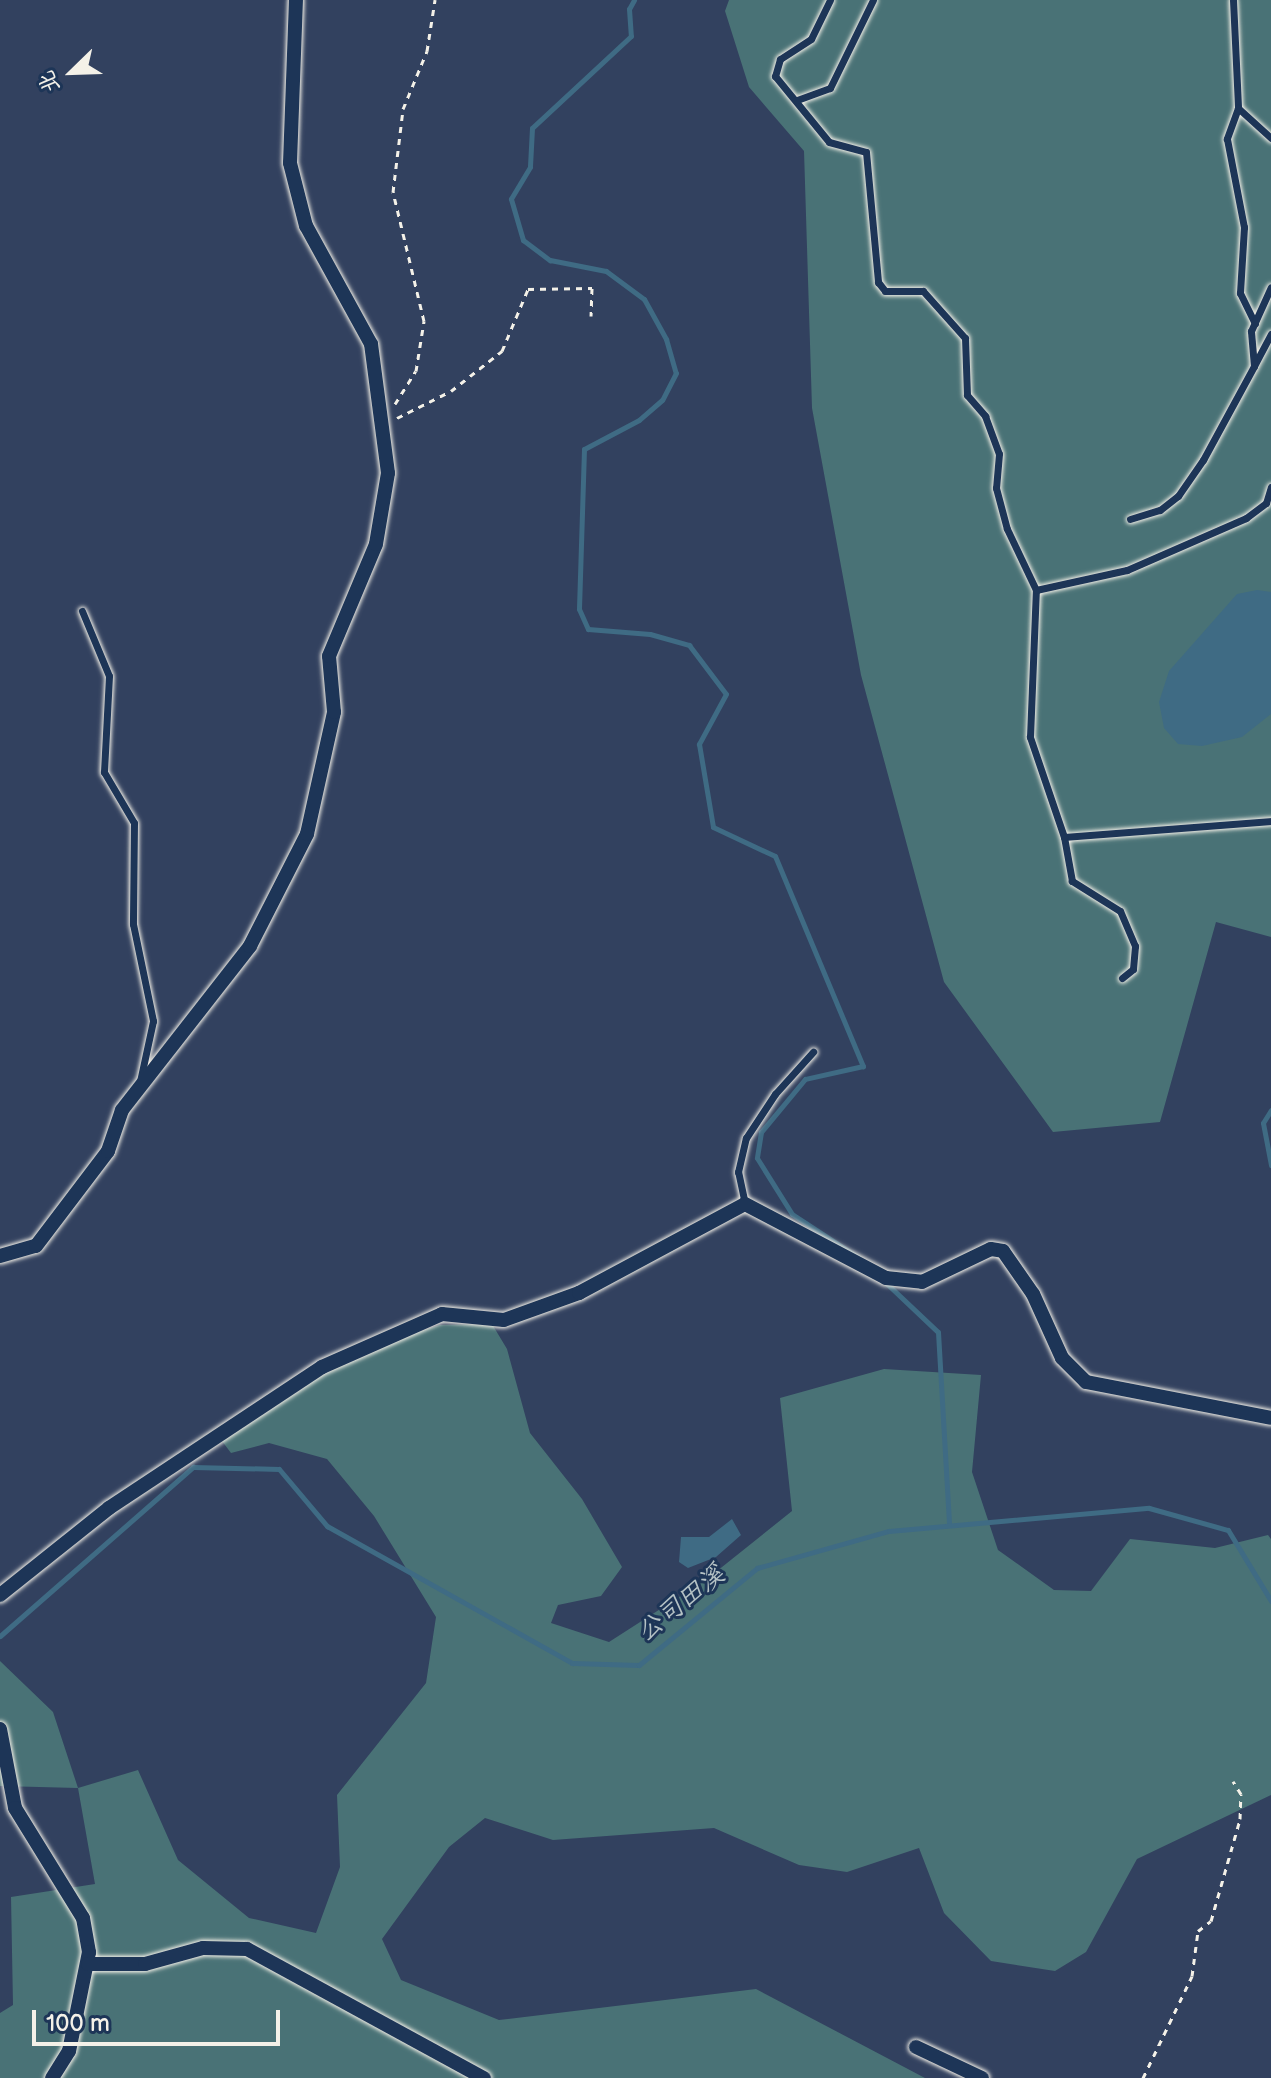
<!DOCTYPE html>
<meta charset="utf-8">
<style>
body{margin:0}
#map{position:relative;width:1271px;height:2078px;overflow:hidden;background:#32415f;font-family:"Balsamiq Sans","LXGW WenKai TC",sans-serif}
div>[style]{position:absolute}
.green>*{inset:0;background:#497276}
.water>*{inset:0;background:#3f6b84}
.stream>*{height:5px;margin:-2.5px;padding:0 2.5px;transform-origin:2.5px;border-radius:2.5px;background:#3f6b84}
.path>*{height:3px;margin-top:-1.5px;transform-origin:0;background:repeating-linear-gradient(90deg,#f4f1e8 0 6px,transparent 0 12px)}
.roads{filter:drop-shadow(0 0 2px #f4f1e8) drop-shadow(0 0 2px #f4f1e8)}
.service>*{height:7px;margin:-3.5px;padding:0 3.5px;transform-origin:3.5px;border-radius:3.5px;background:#1d3557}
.minor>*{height:14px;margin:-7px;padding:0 7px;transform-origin:7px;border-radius:7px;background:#1d3557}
span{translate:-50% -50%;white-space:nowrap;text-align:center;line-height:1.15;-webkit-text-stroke:6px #1d3557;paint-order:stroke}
.water-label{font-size:26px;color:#b5c2c5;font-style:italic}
.north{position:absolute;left:32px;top:32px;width:80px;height:80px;-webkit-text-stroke:6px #1d3557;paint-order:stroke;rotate:247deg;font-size:22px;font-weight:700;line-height:32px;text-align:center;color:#f4f1e8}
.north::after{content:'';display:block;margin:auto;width:28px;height:36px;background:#f4f1e8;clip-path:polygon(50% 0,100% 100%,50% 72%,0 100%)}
.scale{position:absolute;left:32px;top:2010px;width:248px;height:36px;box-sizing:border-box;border:4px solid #f4f1e8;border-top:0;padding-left:10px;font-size:24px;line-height:28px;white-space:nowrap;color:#f4f1e8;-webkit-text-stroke:6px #1d3557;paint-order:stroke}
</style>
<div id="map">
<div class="green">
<div style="clip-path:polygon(729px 0,1271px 0,1271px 937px,1216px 922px,1160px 1122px,1053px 1132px,944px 982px,861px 675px,812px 408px,804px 151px,749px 87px,725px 11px)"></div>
<div style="clip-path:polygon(492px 1324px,507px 1349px,530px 1433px,582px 1499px,622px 1567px,601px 1596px,558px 1605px,551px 1623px,609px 1642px,707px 1579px,792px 1511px,780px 1398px,884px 1369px,981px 1375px,972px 1472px,998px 1550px,1054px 1590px,1091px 1591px,1130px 1539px,1215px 1548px,1268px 1535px,1271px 1539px,1271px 1795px,1137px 1859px,1086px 1952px,1055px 1971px,991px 1961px,944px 1913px,919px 1848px,847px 1872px,799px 1865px,714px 1828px,553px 1840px,485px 1818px,449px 1847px,382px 1939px,401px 1980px,499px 2020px,756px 1989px,925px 2078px,0 2078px,0 2013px,13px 2005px,11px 1897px,95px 1884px,78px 1788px,0 1786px,0 1661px,53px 1712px,78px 1788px,138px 1770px,178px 1860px,249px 1918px,316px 1933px,340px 1867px,337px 1795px,426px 1683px,436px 1617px,374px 1516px,327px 1459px,269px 1443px,231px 1453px,222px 1441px,254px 1411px,378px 1344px,440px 1325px)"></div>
</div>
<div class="water">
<div style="clip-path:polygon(1257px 590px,1271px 592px,1271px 714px,1242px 737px,1202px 746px,1178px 744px,1164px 728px,1159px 702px,1169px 671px,1237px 594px)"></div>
<div style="clip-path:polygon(732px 1519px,741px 1535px,716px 1557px,688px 1568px,679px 1562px,681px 1537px,709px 1537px)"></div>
</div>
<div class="stream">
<div style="left:634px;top:0;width:10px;rotate:119deg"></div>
<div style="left:629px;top:9px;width:27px;rotate:86deg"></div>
<div style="left:631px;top:36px;width:135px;rotate:137.1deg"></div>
<div style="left:532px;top:128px;width:39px;rotate:93deg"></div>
<div style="left:530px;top:167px;width:37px;rotate:121deg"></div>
<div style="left:511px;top:199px;width:43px;rotate:73.7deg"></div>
<div style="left:523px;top:240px;width:34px;rotate:37deg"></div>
<div style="left:550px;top:260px;width:57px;rotate:11.1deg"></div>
<div style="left:606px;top:271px;width:47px;rotate:36.4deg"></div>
<div style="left:644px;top:299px;width:46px;rotate:61.2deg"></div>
<div style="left:666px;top:339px;width:35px;rotate:74deg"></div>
<div style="left:676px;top:373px;width:30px;rotate:117deg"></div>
<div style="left:662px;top:400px;width:30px;rotate:139deg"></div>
<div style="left:639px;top:420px;width:62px;rotate:152.2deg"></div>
<div style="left:584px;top:449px;width:160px;rotate:91.8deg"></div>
<div style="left:579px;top:609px;width:22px;rotate:66deg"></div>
<div style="left:588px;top:629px;width:62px;rotate:4.6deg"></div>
<div style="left:650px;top:634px;width:41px;rotate:15.8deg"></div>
<div style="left:689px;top:645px;width:61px;rotate:52.9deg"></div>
<div style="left:726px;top:694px;width:57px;rotate:118.4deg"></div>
<div style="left:699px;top:744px;width:84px;rotate:80.4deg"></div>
<div style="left:713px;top:827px;width:68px;rotate:25.1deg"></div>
<div style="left:775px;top:856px;width:228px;rotate:67.3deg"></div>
<div style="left:863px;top:1066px;width:59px;rotate:167.4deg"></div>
<div style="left:805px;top:1079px;width:69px;rotate:129.7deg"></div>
<div style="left:761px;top:1132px;width:26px;rotate:99deg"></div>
<div style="left:757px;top:1158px;width:66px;rotate:58deg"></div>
<div style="left:792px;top:1214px;width:80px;rotate:33.3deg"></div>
<div style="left:1271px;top:1110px;width:15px;rotate:122deg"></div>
<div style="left:1263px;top:1123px;width:43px;rotate:79.2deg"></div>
<div style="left:884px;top:1281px;width:74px;rotate:43.4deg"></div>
<div style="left:938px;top:1332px;width:193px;rotate:86.7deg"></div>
<div style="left:0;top:1636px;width:257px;rotate:-41.2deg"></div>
<div style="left:193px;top:1467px;width:86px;rotate:1.3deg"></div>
<div style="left:279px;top:1469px;width:75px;rotate:49.9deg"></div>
<div style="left:327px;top:1526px;width:281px;rotate:29.2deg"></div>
<div style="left:572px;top:1663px;width:67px;rotate:1.7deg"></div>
<div style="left:639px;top:1665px;width:153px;rotate:-39.4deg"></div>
<div style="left:757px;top:1568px;width:137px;rotate:-15.7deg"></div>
<div style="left:889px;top:1531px;width:261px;rotate:-5.1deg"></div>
<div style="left:1149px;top:1508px;width:82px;rotate:15.6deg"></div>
<div style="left:1228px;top:1530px;width:83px;rotate:58.8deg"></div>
</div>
<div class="path">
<div style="left:395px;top:404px;width:39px;rotate:-58deg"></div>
<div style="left:416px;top:371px;width:51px;rotate:-80.9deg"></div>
<div style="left:424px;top:321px;width:133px;rotate:-103.5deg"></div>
<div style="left:393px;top:192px;width:84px;rotate:-83.1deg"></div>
<div style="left:403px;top:109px;width:63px;rotate:-67.5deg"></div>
<div style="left:427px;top:51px;width:52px;rotate:-81.1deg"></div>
<div style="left:397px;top:418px;width:60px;rotate:-26.6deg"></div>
<div style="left:451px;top:391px;width:65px;rotate:-38.1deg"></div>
<div style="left:502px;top:351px;width:67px;rotate:-67.2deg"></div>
<div style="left:528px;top:289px;width:64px;rotate:-0.9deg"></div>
<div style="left:592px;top:288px;width:28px;rotate:92deg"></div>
<div style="left:1143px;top:2078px;width:113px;rotate:-64.3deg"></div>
<div style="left:1192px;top:1976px;width:45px;rotate:-82.4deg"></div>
<div style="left:1198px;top:1931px;width:16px;rotate:-38deg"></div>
<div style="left:1211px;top:1921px;width:106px;rotate:-74.1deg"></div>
<div style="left:1240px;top:1819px;width:25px;rotate:-88deg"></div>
<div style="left:1241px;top:1794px;width:15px;rotate:-122deg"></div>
</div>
<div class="roads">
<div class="service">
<div style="left:830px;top:0;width:43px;rotate:116deg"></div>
<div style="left:811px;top:39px;width:37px;rotate:147deg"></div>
<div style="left:780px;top:59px;width:18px;rotate:106deg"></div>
<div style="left:775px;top:76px;width:85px;rotate:50.7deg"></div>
<div style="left:829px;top:142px;width:38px;rotate:15deg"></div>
<div style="left:866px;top:152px;width:131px;rotate:84.7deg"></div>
<div style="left:878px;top:282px;width:11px;rotate:52deg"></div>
<div style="left:885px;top:291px;width:38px"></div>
<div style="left:923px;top:291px;width:63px;rotate:48.2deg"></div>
<div style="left:965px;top:338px;width:57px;rotate:88deg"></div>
<div style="left:967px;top:395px;width:28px;rotate:49deg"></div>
<div style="left:985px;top:416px;width:40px;rotate:69.8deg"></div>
<div style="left:999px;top:454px;width:34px;rotate:95deg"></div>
<div style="left:996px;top:488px;width:42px;rotate:75deg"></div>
<div style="left:1007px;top:529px;width:68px;rotate:64.6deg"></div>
<div style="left:1233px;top:0;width:108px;rotate:87.3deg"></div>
<div style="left:1238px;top:108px;width:33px;rotate:110deg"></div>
<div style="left:1227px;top:139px;width:90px;rotate:79.1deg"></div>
<div style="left:1244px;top:227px;width:66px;rotate:93.5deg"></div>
<div style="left:1240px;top:293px;width:34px;rotate:64deg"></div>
<div style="left:797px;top:100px;width:35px;rotate:-20deg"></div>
<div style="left:830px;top:88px;width:98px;rotate:-64deg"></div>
<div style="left:1238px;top:108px;width:45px;rotate:42.3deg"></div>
<div style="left:1255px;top:364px;width:34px;rotate:-62deg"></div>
<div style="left:1130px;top:519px;width:31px;rotate:-17deg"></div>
<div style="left:1160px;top:510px;width:23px;rotate:-38deg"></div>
<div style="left:1178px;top:496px;width:44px;rotate:-55.2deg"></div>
<div style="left:1203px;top:460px;width:107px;rotate:-61.5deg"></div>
<div style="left:1254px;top:366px;width:35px;rotate:-95deg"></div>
<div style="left:1251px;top:331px;width:48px;rotate:-65.6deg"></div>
<div style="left:82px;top:611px;width:70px;rotate:67.4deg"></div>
<div style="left:109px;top:676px;width:96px;rotate:93deg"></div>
<div style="left:104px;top:772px;width:59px;rotate:59.5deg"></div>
<div style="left:134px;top:823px;width:101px;rotate:90.6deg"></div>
<div style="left:133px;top:924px;width:99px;rotate:78.3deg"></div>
<div style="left:153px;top:1021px;width:61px;rotate:102.2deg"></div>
<div style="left:1064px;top:837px;width:208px;rotate:-4.4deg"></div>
<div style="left:1122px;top:978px;width:14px;rotate:-39deg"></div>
<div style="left:1133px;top:969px;width:23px;rotate:-85deg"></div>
<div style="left:1135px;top:946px;width:38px;rotate:-113deg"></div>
<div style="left:1120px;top:911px;width:57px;rotate:-148deg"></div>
<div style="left:1072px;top:881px;width:45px;rotate:-100.3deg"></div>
<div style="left:1064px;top:837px;width:106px;rotate:-108.8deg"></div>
<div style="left:1030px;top:737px;width:147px;rotate:-87.7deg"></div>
<div style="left:1036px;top:590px;width:93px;rotate:-12.4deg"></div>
<div style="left:1127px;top:570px;width:130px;rotate:-23.6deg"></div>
<div style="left:1246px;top:518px;width:25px;rotate:-37deg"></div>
<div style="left:1266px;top:503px;width:17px;rotate:-73deg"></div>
<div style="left:745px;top:1204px;width:33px;rotate:-102deg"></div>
<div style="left:738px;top:1172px;width:35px;rotate:-77deg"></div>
<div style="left:746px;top:1138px;width:53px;rotate:-56.6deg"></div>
<div style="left:775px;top:1094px;width:57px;rotate:-47.9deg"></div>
</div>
<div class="minor">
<div style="left:0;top:1256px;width:37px;rotate:-16deg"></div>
<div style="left:36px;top:1246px;width:119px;rotate:-52.8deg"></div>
<div style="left:108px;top:1151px;width:43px;rotate:-71.1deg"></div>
<div style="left:122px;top:1110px;width:208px;rotate:-52deg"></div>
<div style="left:250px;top:946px;width:126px;rotate:-63deg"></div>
<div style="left:307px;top:834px;width:125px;rotate:-77.5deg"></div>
<div style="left:334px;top:712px;width:56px;rotate:-95.1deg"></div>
<div style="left:329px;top:656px;width:121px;rotate:-67.2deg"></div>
<div style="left:376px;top:544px;width:72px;rotate:-80.4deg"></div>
<div style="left:388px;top:473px;width:130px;rotate:-97.5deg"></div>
<div style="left:371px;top:344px;width:135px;rotate:-118.8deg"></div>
<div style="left:306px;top:226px;width:65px;rotate:-104.3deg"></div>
<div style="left:290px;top:163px;width:163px;rotate:-87.9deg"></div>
<div style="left:0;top:1595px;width:139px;rotate:-38.6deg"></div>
<div style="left:109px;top:1508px;width:255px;rotate:-33.5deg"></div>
<div style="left:322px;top:1367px;width:131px;rotate:-23.8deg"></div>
<div style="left:442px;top:1314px;width:62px;rotate:5.5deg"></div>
<div style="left:504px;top:1320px;width:80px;rotate:-19.8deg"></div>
<div style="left:579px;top:1293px;width:188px;rotate:-28.2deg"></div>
<div style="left:745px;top:1204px;width:159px;rotate:27.7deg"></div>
<div style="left:886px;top:1278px;width:36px;rotate:6deg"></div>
<div style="left:922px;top:1282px;width:76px;rotate:-25.6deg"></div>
<div style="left:991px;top:1249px;width:12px;rotate:9deg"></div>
<div style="left:1003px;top:1251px;width:52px;rotate:55.1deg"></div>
<div style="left:1033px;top:1294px;width:70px;rotate:65.6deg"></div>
<div style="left:1062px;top:1358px;width:34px;rotate:45deg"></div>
<div style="left:1086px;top:1382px;width:188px;rotate:11deg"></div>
<div style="left:0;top:1729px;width:80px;rotate:79.2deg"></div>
<div style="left:15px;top:1808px;width:129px;rotate:58.3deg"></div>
<div style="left:83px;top:1918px;width:35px;rotate:80deg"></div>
<div style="left:89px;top:1952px;width:101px;rotate:101.4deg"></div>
<div style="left:69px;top:2051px;width:32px;rotate:122deg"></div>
<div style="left:88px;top:1964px;width:57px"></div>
<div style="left:145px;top:1964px;width:60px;rotate:-15.4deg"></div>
<div style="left:203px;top:1948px;width:44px;rotate:1.3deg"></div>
<div style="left:247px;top:1949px;width:270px;rotate:28.6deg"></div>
<div style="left:916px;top:2047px;width:73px;rotate:25.2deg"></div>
</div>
</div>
<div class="water-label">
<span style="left:681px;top:1604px;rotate:-39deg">公司田溪</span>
</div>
<div class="north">北</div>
<div class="scale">100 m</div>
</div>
